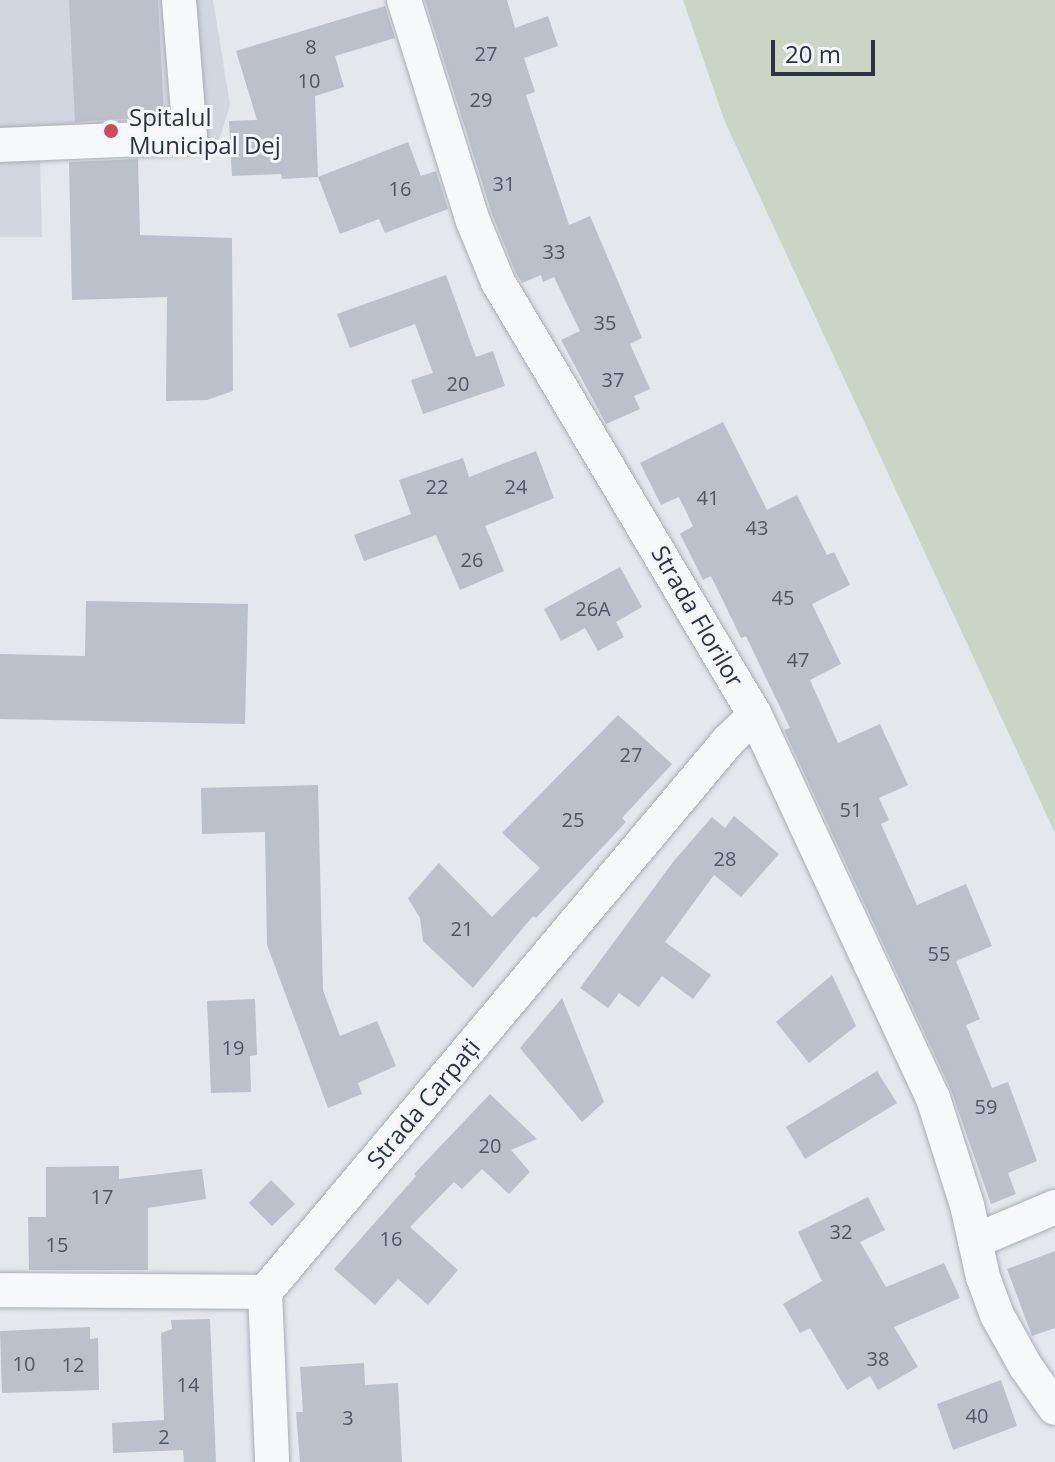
<!DOCTYPE html>
<meta charset="utf-8">
<style>
body{margin:0}
#map{position:relative;width:1055px;height:1462px;overflow:hidden;background:#e4e7ec;font-family:"Open Sans",sans-serif}
div>[style]{position:absolute}
.built>*{inset:0;background:#d2d6de}
.green>*{inset:0;background:#c9d6c5}
.building>*{inset:0;background:#bbc0ca}
.roads{filter:drop-shadow(0 0 2px #a9aeb7) drop-shadow(0 0 2px #a9aeb7)}
.minor>*{height:34px;margin:-17px;padding:0 17px;transform-origin:17px;border-radius:17px;background:#f7f8fa}
.dots>*{width:22px;height:22px;translate:-50% -50%;box-sizing:border-box;border:4px solid #f4f6f9;border-radius:50%}
span{translate:-50% -50%;white-space:nowrap;text-align:center;line-height:1.15;-webkit-text-stroke:6px #f4f6f9;paint-order:stroke}
.number-label{font-size:20px;color:#4f5766}
.number-label span{-webkit-text-stroke-width:0}
.poi-label{font-size:24px;color:#2b3445}
.left{translate:0 -50%;text-align:left}
.street-label{font-size:24px;color:#2b3445}
.scale{position:absolute;left:771px;top:40px;width:104px;height:36px;box-sizing:border-box;border:4px solid #2b3445;border-top:0;padding-left:10px;font-size:24px;line-height:28px;white-space:nowrap;color:#2b3445;-webkit-text-stroke:6px #f4f6f9;paint-order:stroke}
</style>
<div id="map">
<div class="built">
<div style="clip-path:polygon(0 0,213px 0,230px 105px,214px 157px,40px 157px,42px 237px,0 237px)"></div>
</div>
<div class="green">
<div style="clip-path:polygon(683px 0,1055px 0,1055px 833px,725px 122px)"></div>
</div>
<div class="building">
<div style="clip-path:polygon(69px 0,158px 0,164px 116px,75px 122px)"></div>
<div style="clip-path:polygon(425px 0,507px 0,515px 28px,548px 16px,558px 46px,524px 58px,535px 92px,526px 95px,569px 225px,590px 216px,642px 338px,630px 344px,650px 389px,634px 396px,640px 409px,606px 424px,561px 340px,580px 331px,554px 277px,543px 282px,541px 275px,522px 283px,516px 273px,492px 214px)"></div>
<div style="clip-path:polygon(385px 6px,395px 38px,335px 56px,344px 87px,315px 96px,318px 177px,408px 142px,421px 176px,436px 171px,448px 209px,385px 233px,379px 219px,340px 234px,318px 177px,282px 179px,281px 174px,232px 176px,229px 121px,257px 120px,236px 51px)"></div>
<div style="clip-path:polygon(138px 159px,140px 235px,232px 238px,233px 391px,207px 400px,166px 401px,167px 297px,72px 300px,69px 162px)"></div>
<div style="clip-path:polygon(446px 275px,476px 357px,493px 351px,505px 386px,423px 414px,411px 380px,433px 373px,415px 324px,350px 348px,337px 314px)"></div>
<div style="clip-path:polygon(723px 422px,767px 510px,797px 495px,827px 555px,834px 552px,850px 585px,812px 604px,841px 664px,810px 680px,838px 743px,880px 724px,908px 785px,879px 798px,889px 820px,881px 824px,917px 905px,966px 884px,992px 946px,956px 961px,980px 1019px,966px 1025px,992px 1088px,1008px 1082px,1037px 1161px,1008px 1173px,1016px 1194px,991px 1204px,951px 1090px,784px 730px,790px 728px,746px 636px,741px 638px,711px 576px,703px 580px,680px 534px,693px 526px,679px 497px,661px 505px,640px 463px)"></div>
<div style="clip-path:polygon(536px 451px,554px 498px,485px 526px,504px 571px,460px 590px,436px 535px,364px 561px,354px 535px,411px 514px,399px 480px,463px 458px,469px 477px)"></div>
<div style="clip-path:polygon(620px 567px,642px 607px,616px 622px,624px 637px,598px 651px,585px 628px,561px 641px,544px 609px)"></div>
<div style="clip-path:polygon(86px 601px,248px 604px,245px 724px,0 719px,0 654px,85px 656px)"></div>
<div style="clip-path:polygon(618px 715px,672px 764px,622px 818px,626px 822px,536px 918px,533px 916px,473px 988px,423px 941px,420px 918px,408px 898px,439px 863px,492px 917px,540px 868px,502px 833px)"></div>
<div style="clip-path:polygon(318px 785px,323px 990px,340px 1036px,377px 1021px,396px 1066px,358px 1083px,362px 1094px,328px 1108px,267px 945px,265px 832px,202px 834px,201px 788px)"></div>
<div style="clip-path:polygon(734px 816px,779px 854px,741px 897px,714px 875px,665px 942px,711px 975px,693px 999px,662px 976px,639px 1007px,619px 993px,608px 1008px,580px 988px,673px 862px,712px 817px,725px 828px)"></div>
<div style="clip-path:polygon(832px 975px,856px 1026px,809px 1063px,776px 1022px)"></div>
<div style="clip-path:polygon(562px 998px,604px 1102px,582px 1122px,520px 1048px)"></div>
<div style="clip-path:polygon(255px 999px,257px 1055px,250px 1056px,251px 1092px,211px 1093px,207px 1001px)"></div>
<div style="clip-path:polygon(877px 1071px,897px 1103px,805px 1159px,786px 1127px)"></div>
<div style="clip-path:polygon(490px 1094px,537px 1139px,511px 1150px,530px 1172px,509px 1194px,482px 1169px,462px 1189px,454px 1182px,410px 1227px,458px 1270px,428px 1305px,398px 1279px,375px 1305px,334px 1269px,416px 1176px,414px 1174px)"></div>
<div style="clip-path:polygon(119px 1166px,119px 1179px,202px 1169px,206px 1199px,148px 1208px,148px 1270px,29px 1270px,28px 1217px,46px 1217px,46px 1167px)"></div>
<div style="clip-path:polygon(271px 1180px,295px 1204px,272px 1226px,249px 1203px)"></div>
<div style="clip-path:polygon(868px 1197px,885px 1230px,860px 1242px,886px 1287px,944px 1263px,960px 1298px,894px 1327px,918px 1367px,878px 1390px,870px 1376px,847px 1390px,810px 1328px,800px 1333px,783px 1304px,822px 1281px,798px 1232px)"></div>
<div style="clip-path:polygon(1055px 1251px,1055px 1328px,1032px 1336px,1007px 1269px)"></div>
<div style="clip-path:polygon(210px 1319px,216px 1462px,184px 1462px,183px 1450px,113px 1453px,112px 1423px,164px 1420px,161px 1333px,172px 1329px,171px 1320px)"></div>
<div style="clip-path:polygon(90px 1327px,90px 1339px,98px 1338px,99px 1390px,2px 1393px,0 1331px)"></div>
<div style="clip-path:polygon(364px 1363px,365px 1385px,398px 1383px,402px 1462px,300px 1462px,296px 1412px,303px 1412px,300px 1367px)"></div>
<div style="clip-path:polygon(1001px 1380px,1017px 1426px,953px 1450px,937px 1404px)"></div>
</div>
<div class="roads">
<div class="minor">
<div style="left:404px;top:0;width:232px;rotate:72.7deg"></div>
<div style="left:473px;top:221px;width:66px;rotate:67.7deg"></div>
<div style="left:498px;top:282px;width:504px;rotate:59.31deg"></div>
<div style="left:755px;top:715px;width:422px;rotate:65.1deg"></div>
<div style="left:933px;top:1098px;width:112px;rotate:72.4deg"></div>
<div style="left:967px;top:1205px;width:74px;rotate:77.5deg"></div>
<div style="left:983px;top:1277px;width:40px;rotate:69.8deg"></div>
<div style="left:997px;top:1315px;width:60px;rotate:60.9deg"></div>
<div style="left:1026px;top:1367px;width:50px;rotate:54.7deg"></div>
<div style="left:0;top:145px;width:190px;rotate:-2.4deg"></div>
<div style="left:190px;top:137px;width:137px;rotate:-94.6deg"></div>
<div style="left:975px;top:1241px;width:87px;rotate:-23deg"></div>
<div style="left:0;top:1290px;width:265px;rotate:0.4deg"></div>
<div style="left:265px;top:1292px;width:720px;rotate:-49.96deg"></div>
<div style="left:728px;top:741px;width:37px;rotate:-44deg"></div>
<div style="left:265px;top:1292px;width:170px;rotate:87.6deg"></div>
</div>
</div>
<div class="dots">
<div style="left:111px;top:131px;background:#d1495b"></div>
</div>
<div class="number-label">
<span style="left:311px;top:46px">8</span>
<span style="left:486px;top:53px">27</span>
<span style="left:309px;top:80px">10</span>
<span style="left:481px;top:99px">29</span>
<span style="left:504px;top:183px">31</span>
<span style="left:400px;top:188px">16</span>
<span style="left:554px;top:251px">33</span>
<span style="left:605px;top:322px">35</span>
<span style="left:613px;top:379px">37</span>
<span style="left:458px;top:383px">20</span>
<span style="left:437px;top:486px">22</span>
<span style="left:516px;top:486px">24</span>
<span style="left:708px;top:497px">41</span>
<span style="left:757px;top:527px">43</span>
<span style="left:472px;top:559px">26</span>
<span style="left:783px;top:597px">45</span>
<span style="left:593px;top:608px">26A</span>
<span style="left:798px;top:659px">47</span>
<span style="left:631px;top:754px">27</span>
<span style="left:851px;top:809px">51</span>
<span style="left:573px;top:819px">25</span>
<span style="left:725px;top:858px">28</span>
<span style="left:462px;top:928px">21</span>
<span style="left:939px;top:953px">55</span>
<span style="left:233px;top:1047px">19</span>
<span style="left:986px;top:1106px">59</span>
<span style="left:490px;top:1145px">20</span>
<span style="left:102px;top:1196px">17</span>
<span style="left:841px;top:1231px">32</span>
<span style="left:391px;top:1238px">16</span>
<span style="left:57px;top:1244px">15</span>
<span style="left:878px;top:1358px">38</span>
<span style="left:24px;top:1363px">10</span>
<span style="left:73px;top:1364px">12</span>
<span style="left:188px;top:1384px">14</span>
<span style="left:977px;top:1415px">40</span>
<span style="left:348px;top:1417px">3</span>
<span style="left:164px;top:1436px">2</span>
</div>
<div class="poi-label">
<span class="left" style="left:129px;top:131px">Spitalul<br>Municipal Dej</span>
</div>
<div class="street-label">
<span style="left:698px;top:616px;rotate:60deg">Strada Florilor</span>
<span style="left:423px;top:1103px;rotate:-50deg">Strada Carpați</span>
</div>
<div class="scale">20 m</div>
</div>
